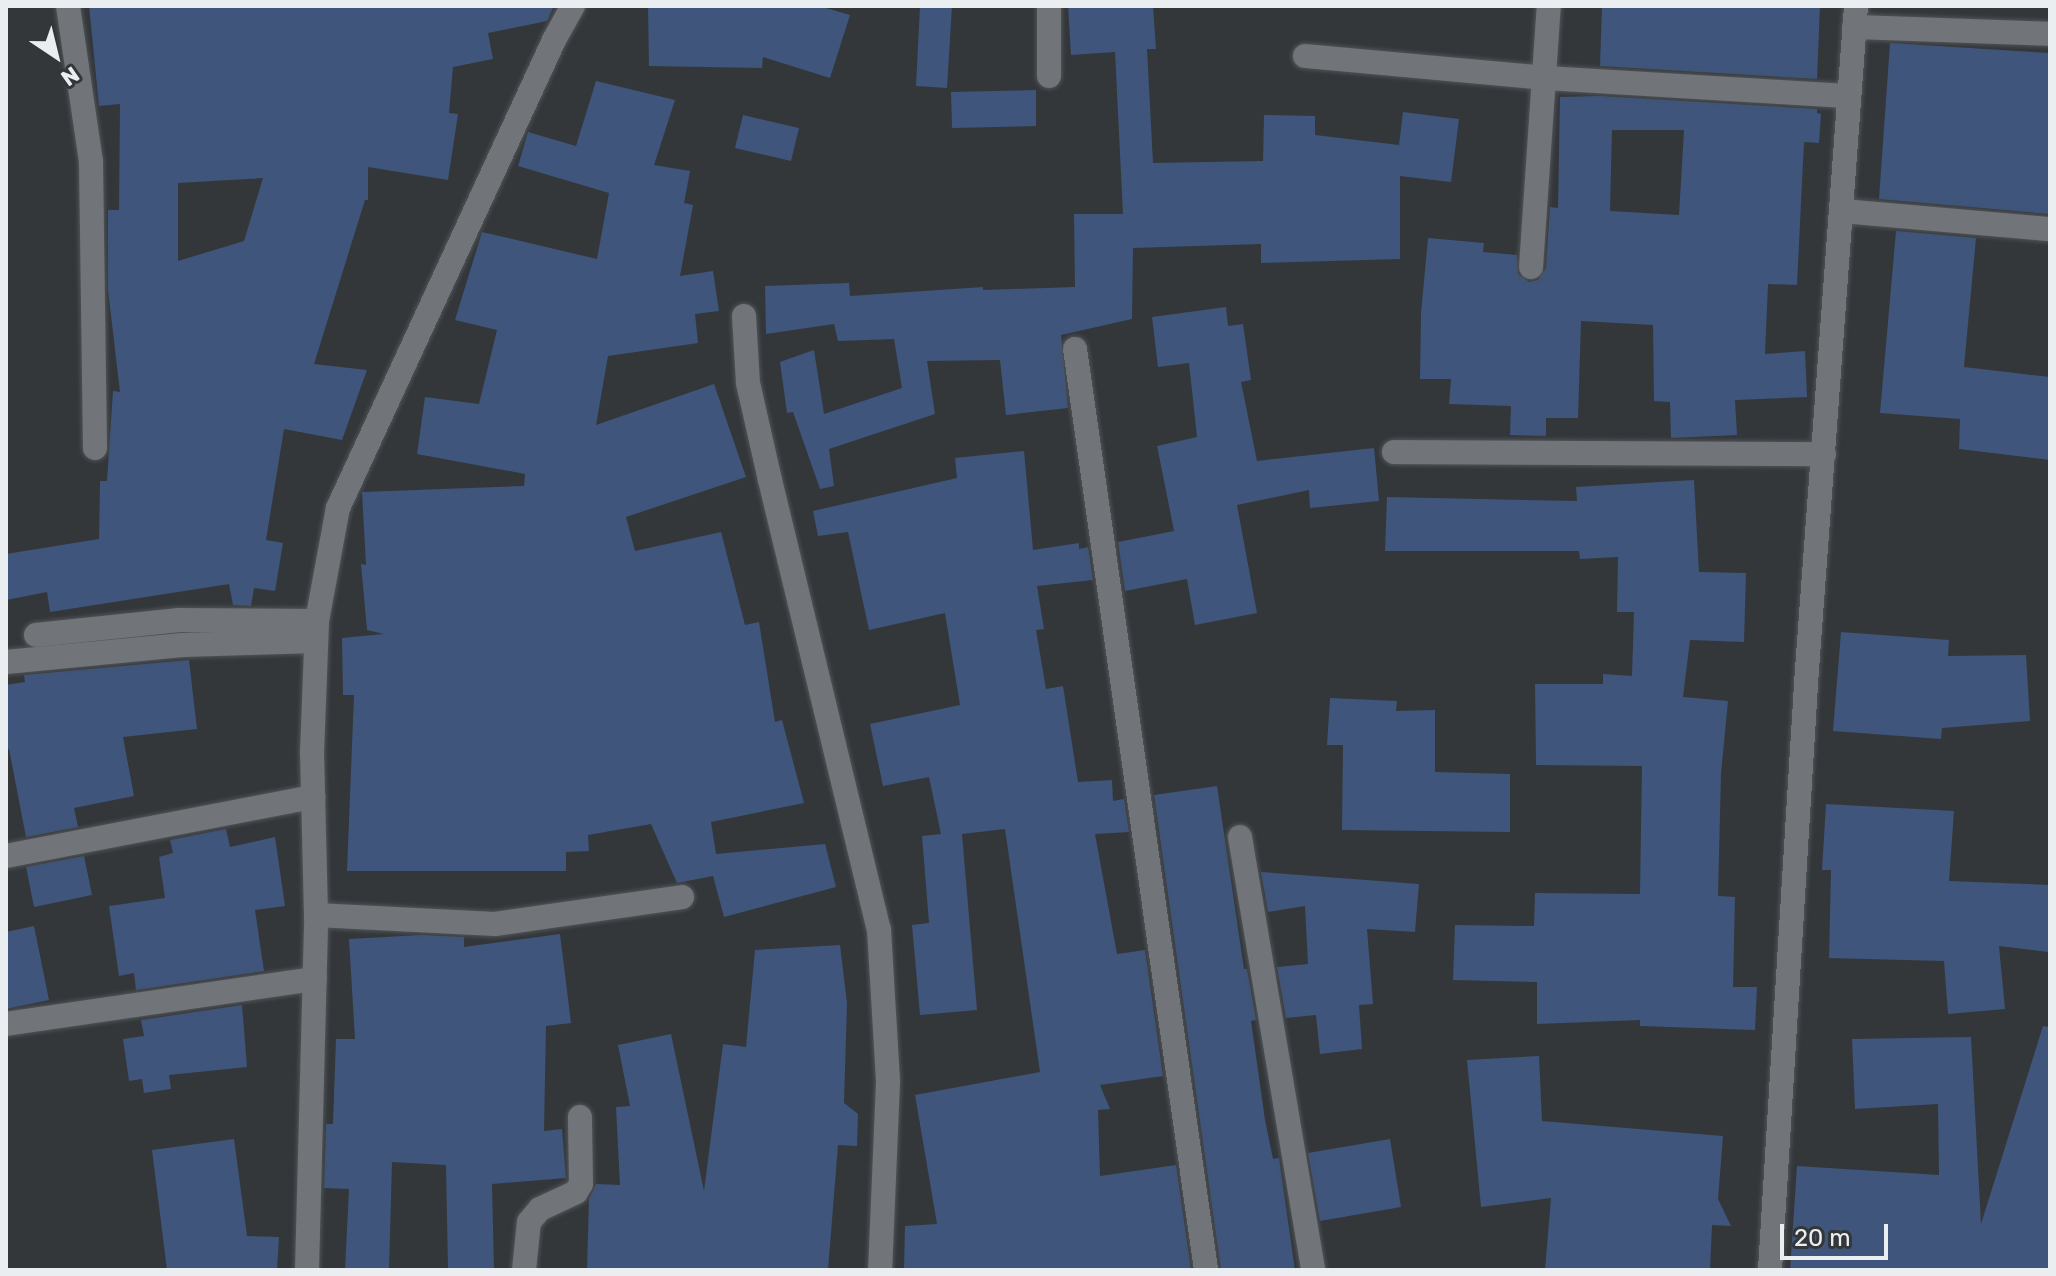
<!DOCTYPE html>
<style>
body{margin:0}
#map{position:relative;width:2056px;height:1276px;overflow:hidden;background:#33373a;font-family:Rubik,sans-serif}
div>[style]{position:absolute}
.building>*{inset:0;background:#3f557b}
.roads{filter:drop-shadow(0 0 2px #505458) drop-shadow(0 0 2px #505458)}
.minor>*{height:24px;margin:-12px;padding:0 12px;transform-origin:12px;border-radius:12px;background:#717579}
span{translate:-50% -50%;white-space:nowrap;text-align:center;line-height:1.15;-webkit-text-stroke:6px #33373a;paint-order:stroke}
.frame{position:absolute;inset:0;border:8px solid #ebeef0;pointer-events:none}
.north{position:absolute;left:16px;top:16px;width:80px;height:80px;-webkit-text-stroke:6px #33373a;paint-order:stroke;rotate:145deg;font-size:22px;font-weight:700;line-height:32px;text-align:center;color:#ebeef0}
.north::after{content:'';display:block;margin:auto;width:28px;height:36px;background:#ebeef0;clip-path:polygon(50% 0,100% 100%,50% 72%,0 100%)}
.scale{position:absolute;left:1780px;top:1224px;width:108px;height:36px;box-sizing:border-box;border:4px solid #ebeef0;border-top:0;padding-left:10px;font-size:24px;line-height:28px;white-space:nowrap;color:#ebeef0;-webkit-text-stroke:6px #33373a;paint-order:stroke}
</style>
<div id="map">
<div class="building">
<div style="clip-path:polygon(evenodd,89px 6px,554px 6px,547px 21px,488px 33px,493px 59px,453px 67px,449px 113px,458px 114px,448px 180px,368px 167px,368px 200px,365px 200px,314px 364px,367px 370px,342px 440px,284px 429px,266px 540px,283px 543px,275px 591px,254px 588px,251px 606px,233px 605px,229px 584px,50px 612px,47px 592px,6px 600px,6px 554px,99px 539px,100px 481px,107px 481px,113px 391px,120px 392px,108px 290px,108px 210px,119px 210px,120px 104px,99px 106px,89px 6px,263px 178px,244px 241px,178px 261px,178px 183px,263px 178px)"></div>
<div style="clip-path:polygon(648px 6px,819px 6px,850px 15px,830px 78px,763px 57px,762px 68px,649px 66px)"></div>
<div style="clip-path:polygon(920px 6px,952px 6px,947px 88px,916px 86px)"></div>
<div style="clip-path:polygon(1068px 6px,1153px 6px,1156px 49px,1147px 49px,1153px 163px,1263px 161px,1264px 115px,1315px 116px,1315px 135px,1399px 145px,1403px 112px,1459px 119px,1451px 182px,1400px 176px,1400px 259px,1261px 263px,1261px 244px,1133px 248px,1132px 319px,1061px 335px,1068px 408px,1006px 415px,1000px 360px,927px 361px,935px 414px,829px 449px,834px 486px,820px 489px,793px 412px,787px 413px,780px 362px,814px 350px,824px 414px,902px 388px,894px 339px,838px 341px,834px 324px,766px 334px,765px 286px,849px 283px,850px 296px,983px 287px,983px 290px,1075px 287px,1074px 214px,1123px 214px,1115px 52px,1071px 55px)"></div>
<div style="clip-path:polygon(1602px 6px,1820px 6px,1817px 79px,1600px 66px)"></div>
<div style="clip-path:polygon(1890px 43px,2050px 53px,2050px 214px,1879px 199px)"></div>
<div style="clip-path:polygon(596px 81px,675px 100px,654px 165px,690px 171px,684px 203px,693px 205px,680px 276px,713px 271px,719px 311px,695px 314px,698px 343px,608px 356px,596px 425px,714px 384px,746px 477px,626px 517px,635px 551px,721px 532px,745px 625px,759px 622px,775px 722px,782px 720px,804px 803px,711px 822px,716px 854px,825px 844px,836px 887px,724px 917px,713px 876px,677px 883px,651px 824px,588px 835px,589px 851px,566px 852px,566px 871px,347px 871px,354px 695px,343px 695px,342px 638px,384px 634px,367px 630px,361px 564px,366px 565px,362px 492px,524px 486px,525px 474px,417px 454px,425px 397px,479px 404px,497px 330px,455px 320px,482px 232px,597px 259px,609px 193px,518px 166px,528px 132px,576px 146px)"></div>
<div style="clip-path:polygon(1036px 90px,1036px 126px,952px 128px,951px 92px)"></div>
<div style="clip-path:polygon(evenodd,1600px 96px,1817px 109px,1817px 113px,1821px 114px,1819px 143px,1804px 142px,1797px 285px,1768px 284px,1765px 354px,1805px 351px,1807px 397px,1735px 400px,1737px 435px,1671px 438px,1670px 402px,1654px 401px,1653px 325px,1581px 321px,1578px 418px,1546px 418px,1546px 436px,1510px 435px,1511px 406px,1449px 404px,1451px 379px,1420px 379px,1421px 313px,1428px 238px,1484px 243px,1483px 252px,1517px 255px,1518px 274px,1529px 282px,1538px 280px,1546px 268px,1550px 207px,1558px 208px,1560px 97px,1600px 96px,1612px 130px,1684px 130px,1679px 215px,1610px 211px,1612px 130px)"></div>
<div style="clip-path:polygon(743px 115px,799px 128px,791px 161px,735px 148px)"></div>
<div style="clip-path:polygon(1896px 231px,1976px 238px,1964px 367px,2050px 377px,2050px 460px,1959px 449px,1960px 419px,1880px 413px)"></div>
<div style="clip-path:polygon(1226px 307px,1228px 326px,1243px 324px,1251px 380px,1241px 382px,1257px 461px,1374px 448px,1379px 501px,1310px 508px,1309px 490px,1237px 505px,1257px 613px,1195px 625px,1187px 579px,1125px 591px,1118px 542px,1174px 531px,1157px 446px,1197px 437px,1189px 363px,1158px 367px,1152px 317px)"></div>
<div style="clip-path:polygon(1024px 451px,1033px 550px,1079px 543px,1079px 549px,1088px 547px,1093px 580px,1037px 586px,1044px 629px,1036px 630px,1046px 689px,1063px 686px,1078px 782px,1112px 780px,1113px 801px,1124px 799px,1129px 832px,1095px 834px,1117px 954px,1145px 950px,1163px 1076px,1100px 1085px,1110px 1109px,1098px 1110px,1100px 1176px,1176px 1165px,1191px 1270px,904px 1270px,905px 1226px,937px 1224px,915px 1095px,1040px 1072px,1005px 829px,962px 834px,977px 1010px,920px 1015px,912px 925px,929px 923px,922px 836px,941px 834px,929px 777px,883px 786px,870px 724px,960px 705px,945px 613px,869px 630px,848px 532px,818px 536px,813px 511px,957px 478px,955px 458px)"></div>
<div style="clip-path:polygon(1694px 480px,1699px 572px,1746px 573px,1744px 642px,1690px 640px,1683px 697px,1728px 701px,1721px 774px,1718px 896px,1735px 897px,1733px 987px,1757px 987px,1755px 1030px,1640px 1026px,1640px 1020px,1537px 1024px,1537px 982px,1453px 980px,1455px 925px,1534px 926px,1535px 893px,1640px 894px,1642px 766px,1536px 765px,1535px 684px,1603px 684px,1603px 674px,1632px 676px,1634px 612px,1617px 612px,1618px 557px,1580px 559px,1579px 551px,1385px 551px,1387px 497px,1577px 501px,1576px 487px)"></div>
<div style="clip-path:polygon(1841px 632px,1949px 640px,1948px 656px,2026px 655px,2030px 721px,1942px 728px,1941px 739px,1833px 731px)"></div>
<div style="clip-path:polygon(189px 660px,197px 729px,123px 737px,134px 796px,74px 808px,78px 827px,26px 837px,9px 749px,6px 749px,6px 685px,25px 682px,24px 675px)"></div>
<div style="clip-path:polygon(1330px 698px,1397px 701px,1396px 711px,1435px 710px,1435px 772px,1510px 774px,1510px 832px,1342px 830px,1343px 745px,1327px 745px)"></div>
<div style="clip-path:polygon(1217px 786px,1244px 969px,1247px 969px,1256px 1020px,1251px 1021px,1265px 1120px,1273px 1159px,1279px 1158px,1295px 1270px,1221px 1270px,1154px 795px)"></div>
<div style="clip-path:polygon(1826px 804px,1954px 811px,1949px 881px,2050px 885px,2048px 952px,1999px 946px,2005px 1009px,1948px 1014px,1944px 961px,1829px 958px,1831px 870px,1822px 870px)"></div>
<div style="clip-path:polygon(226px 829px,230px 847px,275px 837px,285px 906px,255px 910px,264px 971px,136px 990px,134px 973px,119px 976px,109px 906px,165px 898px,159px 857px,173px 853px,170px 840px)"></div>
<div style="clip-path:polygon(84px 856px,92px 895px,34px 907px,26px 867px)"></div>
<div style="clip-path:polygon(1261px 872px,1419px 884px,1415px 932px,1367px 929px,1373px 1004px,1359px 1005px,1362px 1049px,1320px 1054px,1316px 1015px,1286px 1018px,1277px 967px,1308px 964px,1305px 906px,1268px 912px)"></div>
<div style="clip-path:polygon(34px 926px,49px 1000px,6px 1009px,6px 932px)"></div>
<div style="clip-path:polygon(560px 934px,571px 1023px,546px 1026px,544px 1131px,562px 1129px,566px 1178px,492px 1184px,494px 1270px,448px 1270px,446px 1165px,392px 1162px,389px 1270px,345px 1270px,349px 1189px,324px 1188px,326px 1124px,333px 1124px,336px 1039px,355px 1039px,349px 939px,421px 935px,464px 937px,464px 947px)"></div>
<div style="clip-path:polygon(840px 945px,847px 1003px,844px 1103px,858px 1114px,857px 1146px,838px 1145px,828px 1270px,587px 1270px,589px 1199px,596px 1184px,620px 1185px,616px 1107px,630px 1106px,618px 1045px,671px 1034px,704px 1191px,723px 1044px,746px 1047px,755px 950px)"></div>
<div style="clip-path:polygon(242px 1005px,247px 1067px,169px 1075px,171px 1089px,144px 1093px,142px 1079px,129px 1081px,123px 1039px,144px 1036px,141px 1020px)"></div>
<div style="clip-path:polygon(2043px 1026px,2050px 1027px,2050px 1270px,1790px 1270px,1797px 1166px,1939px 1175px,1938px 1104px,1855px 1109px,1852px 1039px,1971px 1037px,1981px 1224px)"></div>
<div style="clip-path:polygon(1539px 1056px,1542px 1121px,1723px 1136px,1718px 1199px,1731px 1226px,1712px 1225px,1710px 1270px,1545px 1270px,1551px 1198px,1481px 1207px,1467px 1060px)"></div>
<div style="clip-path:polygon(234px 1139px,247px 1236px,279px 1237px,277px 1270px,167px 1270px,152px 1150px)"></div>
<div style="clip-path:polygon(1390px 1139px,1401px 1207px,1320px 1221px,1308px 1153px)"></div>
</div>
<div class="roads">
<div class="minor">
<div style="left:68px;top:6px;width:157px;rotate:81.6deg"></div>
<div style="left:91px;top:161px;width:287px;rotate:89.2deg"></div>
<div style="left:1049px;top:6px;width:70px;rotate:90deg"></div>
<div style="left:1854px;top:27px;width:196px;rotate:2deg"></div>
<div style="left:1305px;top:56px;width:241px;rotate:5.2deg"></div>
<div style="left:1545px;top:78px;width:303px;rotate:3.4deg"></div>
<div style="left:1843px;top:211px;width:208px;rotate:5deg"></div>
<div style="left:1531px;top:267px;width:262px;rotate:-86.1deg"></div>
<div style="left:744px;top:316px;width:67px;rotate:86.6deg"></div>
<div style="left:748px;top:383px;width:99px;rotate:77.2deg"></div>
<div style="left:770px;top:480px;width:462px;rotate:76.4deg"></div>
<div style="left:879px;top:929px;width:153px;rotate:86.6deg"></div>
<div style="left:888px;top:1082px;width:188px;rotate:92.4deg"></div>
<div style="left:1075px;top:349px;width:930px;rotate:81.9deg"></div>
<div style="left:1394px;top:452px;width:430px;rotate:0.3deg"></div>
<div style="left:36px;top:635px;width:144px;rotate:-6deg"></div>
<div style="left:179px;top:620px;width:138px;rotate:0.4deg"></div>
<div style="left:6px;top:662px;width:177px;rotate:-5.5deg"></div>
<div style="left:182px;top:645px;width:134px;rotate:-1.7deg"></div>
<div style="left:1240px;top:837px;width:439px;rotate:80.4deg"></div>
<div style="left:6px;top:856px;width:313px;rotate:-10.9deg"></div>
<div style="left:316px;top:915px;width:179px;rotate:2.9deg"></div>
<div style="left:495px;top:924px;width:189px;rotate:-8.2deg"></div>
<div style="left:6px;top:1024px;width:312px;rotate:-8.3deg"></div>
<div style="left:307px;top:1270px;width:355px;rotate:-88.5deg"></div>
<div style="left:316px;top:915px;width:162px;rotate:-91.4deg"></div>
<div style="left:312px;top:753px;width:132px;rotate:-87.8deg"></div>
<div style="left:317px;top:621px;width:115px;rotate:-79.5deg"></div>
<div style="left:338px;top:508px;width:515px;rotate:-65.22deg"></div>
<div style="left:554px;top:40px;width:39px;rotate:-61deg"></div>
<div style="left:524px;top:1270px;width:48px;rotate:-84.1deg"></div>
<div style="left:529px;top:1222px;width:17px;rotate:-50deg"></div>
<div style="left:540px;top:1209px;width:40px;rotate:-25deg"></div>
<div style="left:576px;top:1192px;width:9px;rotate:-58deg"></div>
<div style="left:581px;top:1184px;width:67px;rotate:-90.9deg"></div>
<div style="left:1770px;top:1270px;width:602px;rotate:-86.48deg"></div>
<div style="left:1807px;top:669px;width:665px;rotate:-85.77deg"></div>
</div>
</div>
<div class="frame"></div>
<div class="north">N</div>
<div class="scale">20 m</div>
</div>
